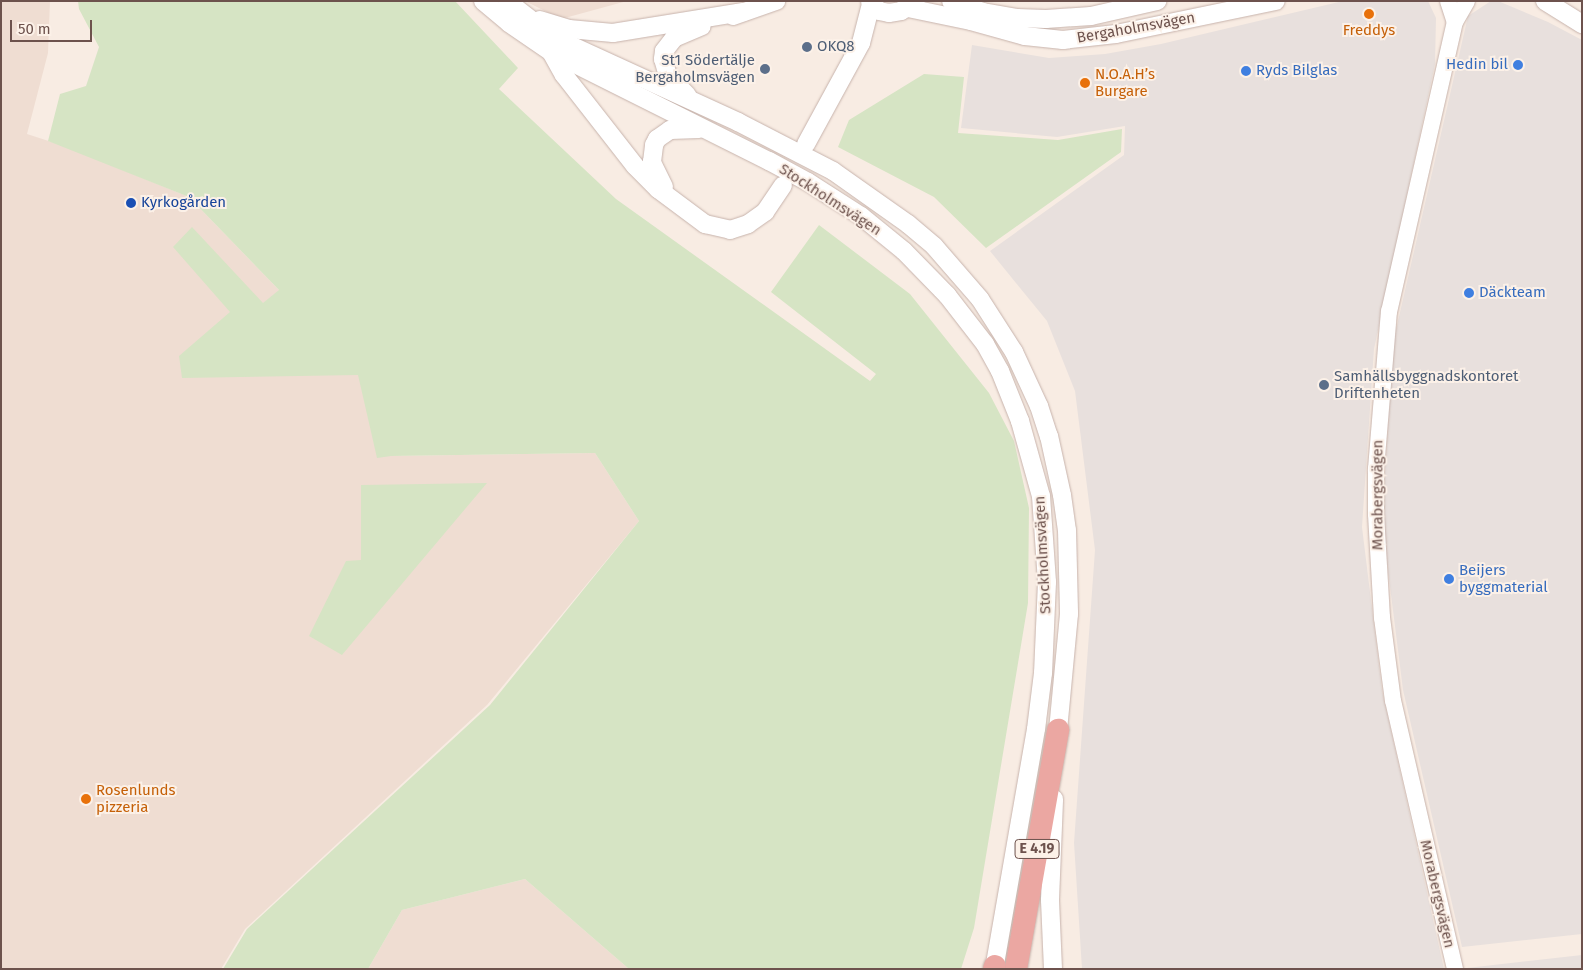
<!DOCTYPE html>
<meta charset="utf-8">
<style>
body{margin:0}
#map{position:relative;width:1583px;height:970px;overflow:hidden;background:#f8ece3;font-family:"Fira Sans",sans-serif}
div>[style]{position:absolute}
.residential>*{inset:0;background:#efddd2}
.industrial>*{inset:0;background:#e8e0dd}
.green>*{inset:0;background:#d6e4c4}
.roads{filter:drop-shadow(0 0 1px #c7b3ac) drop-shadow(0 0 1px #c7b3ac)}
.tertiary>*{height:16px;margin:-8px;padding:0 8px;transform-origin:8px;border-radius:8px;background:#fff}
.secondary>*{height:18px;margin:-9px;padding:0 9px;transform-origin:9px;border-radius:9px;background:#fff}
.motorway>*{height:22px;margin:-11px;padding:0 11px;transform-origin:11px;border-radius:11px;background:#eba7a2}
.dots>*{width:14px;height:14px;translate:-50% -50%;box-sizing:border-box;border:2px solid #fcf1e8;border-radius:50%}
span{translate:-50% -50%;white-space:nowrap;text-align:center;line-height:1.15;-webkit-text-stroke:4px #fcf1e8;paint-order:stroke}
.shield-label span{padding:1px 4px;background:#fcf1e8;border:1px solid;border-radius:4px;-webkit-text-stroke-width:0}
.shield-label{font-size:14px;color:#6d524d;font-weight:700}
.street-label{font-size:15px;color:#6d524d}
.food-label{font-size:15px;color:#c56008}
.left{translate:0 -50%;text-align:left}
.service-label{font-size:15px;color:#4e5e75}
.right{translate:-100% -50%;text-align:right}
.shop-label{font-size:15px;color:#366cbe}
.transit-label{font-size:15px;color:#164399}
.frame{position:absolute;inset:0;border:2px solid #6d524d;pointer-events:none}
.scale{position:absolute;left:10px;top:20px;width:82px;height:22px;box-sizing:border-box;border:2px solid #6d524d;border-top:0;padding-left:6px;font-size:15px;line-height:18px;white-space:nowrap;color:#6d524d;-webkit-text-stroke:4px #fcf1e8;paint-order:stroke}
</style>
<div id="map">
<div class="residential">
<div style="clip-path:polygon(1px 1px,50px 1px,48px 53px,27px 134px,64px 146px,189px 197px,279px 290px,366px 368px,391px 456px,595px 453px,639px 521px,487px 705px,245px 929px,221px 969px,1px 969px)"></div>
<div style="clip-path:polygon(525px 1px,627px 1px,561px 19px)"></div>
<div style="clip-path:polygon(525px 879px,629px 969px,368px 969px,402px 910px)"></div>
</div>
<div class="industrial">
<div style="clip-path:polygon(1343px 1px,1428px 1px,1436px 18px,1435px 64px,1374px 349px,1362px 527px,1382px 690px,1444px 969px,1082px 969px,1074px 843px,1095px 550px,1075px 391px,1047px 321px,990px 251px,1124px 155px,1125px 126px,1057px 137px,961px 128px,972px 45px,1049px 58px,1105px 54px,1161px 44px)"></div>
<div style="clip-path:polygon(1491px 1px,1498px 1px,1548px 22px,1582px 40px,1582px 934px,1462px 947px,1403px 690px,1382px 523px,1393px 343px,1468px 16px)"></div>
<div style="clip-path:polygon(1582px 955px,1582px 969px,1467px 968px)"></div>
</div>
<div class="green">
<div style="clip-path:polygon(78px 1px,455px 1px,518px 68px,499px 89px,616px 199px,870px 381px,876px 374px,771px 292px,819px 225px,910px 294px,989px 393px,1014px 441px,1029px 508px,1028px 603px,974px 928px,961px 969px,629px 969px,525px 879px,402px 910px,368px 969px,223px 969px,247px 929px,490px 705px,639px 521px,595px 453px,391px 456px,377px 458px,358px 375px,182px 378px,179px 356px,230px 312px,173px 247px,192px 227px,263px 303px,279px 290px,189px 197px,48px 141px,60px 94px,86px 86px,99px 47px,79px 9px)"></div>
<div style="clip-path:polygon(924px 74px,964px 77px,958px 133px,1058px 140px,1122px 129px,1121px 152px,986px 248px,934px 197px,838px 147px,849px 120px)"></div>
<div style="clip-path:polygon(487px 483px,342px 655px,309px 636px,346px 561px,361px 560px,361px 485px)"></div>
</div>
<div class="roads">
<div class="tertiary">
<div style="left:1448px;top:1px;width:22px;rotate:72deg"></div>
<div style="left:1455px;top:969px;width:275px;rotate:-103deg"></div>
<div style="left:1393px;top:701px;width:84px;rotate:-97.5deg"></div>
<div style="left:1382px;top:618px;width:104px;rotate:-93.3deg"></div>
<div style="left:1376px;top:514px;width:45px;rotate:-90deg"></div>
<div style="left:1376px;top:469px;width:158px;rotate:-85.3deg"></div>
<div style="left:1389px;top:312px;width:297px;rotate:-77.2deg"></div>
<div style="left:1455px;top:22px;width:24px;rotate:-60deg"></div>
</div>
<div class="secondary">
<div style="left:483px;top:1px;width:34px;rotate:40deg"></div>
<div style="left:509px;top:23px;width:51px;rotate:34.6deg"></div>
<div style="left:551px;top:52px;width:244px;rotate:26.6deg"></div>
<div style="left:769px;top:161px;width:44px;rotate:28.3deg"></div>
<div style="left:808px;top:182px;width:63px;rotate:32.7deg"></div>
<div style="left:861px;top:216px;width:55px;rotate:39.1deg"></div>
<div style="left:904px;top:251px;width:62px;rotate:45.7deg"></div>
<div style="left:947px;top:295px;width:62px;rotate:52.2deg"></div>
<div style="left:985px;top:344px;width:31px;rotate:61deg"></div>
<div style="left:1000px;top:371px;width:54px;rotate:68.2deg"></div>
<div style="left:1020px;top:421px;width:78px;rotate:74.4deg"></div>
<div style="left:1041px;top:496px;width:86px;rotate:86deg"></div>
<div style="left:1047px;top:582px;width:91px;rotate:92.5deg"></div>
<div style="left:1043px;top:673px;width:56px;rotate:97.1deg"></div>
<div style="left:1036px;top:729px;width:244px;rotate:99.9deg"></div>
<div style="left:507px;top:1px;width:51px;rotate:37.8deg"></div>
<div style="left:547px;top:32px;width:26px;rotate:29deg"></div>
<div style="left:570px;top:45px;width:185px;rotate:24.6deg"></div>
<div style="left:738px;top:122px;width:107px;rotate:27.3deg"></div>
<div style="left:833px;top:171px;width:92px;rotate:35.2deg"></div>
<div style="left:908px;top:224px;width:34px;rotate:40deg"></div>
<div style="left:934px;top:246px;width:70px;rotate:49deg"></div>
<div style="left:980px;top:299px;width:63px;rotate:57.3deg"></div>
<div style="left:1014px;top:352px;width:60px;rotate:65.2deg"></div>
<div style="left:1039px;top:406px;width:32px;rotate:72deg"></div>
<div style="left:1049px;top:436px;width:60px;rotate:77.6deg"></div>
<div style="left:1062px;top:495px;width:35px;rotate:82deg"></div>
<div style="left:1067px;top:530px;width:84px;rotate:88.6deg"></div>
<div style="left:1069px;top:614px;width:128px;rotate:95.4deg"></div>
<div style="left:870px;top:1px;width:13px;rotate:48deg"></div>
<div style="left:879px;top:11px;width:10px;rotate:11deg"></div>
<div style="left:889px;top:13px;width:12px;rotate:-9deg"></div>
<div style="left:901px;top:11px;width:17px;rotate:-31deg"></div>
<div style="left:951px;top:1px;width:34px;rotate:19deg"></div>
<div style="left:983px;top:12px;width:35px;rotate:10deg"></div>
<div style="left:1017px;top:18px;width:29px;rotate:2deg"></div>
<div style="left:1046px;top:19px;width:45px;rotate:-3.8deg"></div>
<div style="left:1091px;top:16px;width:68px;rotate:-12.8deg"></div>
<div style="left:1545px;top:1px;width:44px;rotate:31.9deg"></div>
<div style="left:908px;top:8px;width:64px;rotate:11.7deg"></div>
<div style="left:971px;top:21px;width:56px;rotate:15.5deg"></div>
<div style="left:1025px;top:36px;width:38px;rotate:6deg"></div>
<div style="left:1063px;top:40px;width:53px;rotate:-6.5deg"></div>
<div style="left:1116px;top:34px;width:163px;rotate:-11.7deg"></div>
<div style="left:733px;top:16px;width:46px;rotate:-19.2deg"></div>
<div style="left:540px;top:20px;width:30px;rotate:17deg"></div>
<div style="left:569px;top:29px;width:44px;rotate:5.2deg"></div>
<div style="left:613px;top:33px;width:132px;rotate:-9.2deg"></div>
<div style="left:551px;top:52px;width:26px;rotate:61deg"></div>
<div style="left:564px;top:75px;width:115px;rotate:52deg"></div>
<div style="left:635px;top:166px;width:33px;rotate:45deg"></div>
<div style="left:658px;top:189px;width:59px;rotate:36.7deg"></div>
<div style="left:705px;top:224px;width:26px;rotate:13deg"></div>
<div style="left:730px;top:230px;width:19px;rotate:-18deg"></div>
<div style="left:748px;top:224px;width:21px;rotate:-35deg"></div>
<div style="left:765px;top:212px;width:32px;rotate:-56deg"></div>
<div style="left:687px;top:95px;width:27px;rotate:-135deg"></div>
<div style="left:668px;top:76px;width:18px;rotate:-106deg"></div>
<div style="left:663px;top:59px;width:8px;rotate:-83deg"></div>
<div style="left:664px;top:51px;width:16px;rotate:-52deg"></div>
<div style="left:674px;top:38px;width:30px;rotate:-23deg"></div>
<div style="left:806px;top:144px;width:115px;rotate:-61.4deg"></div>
<div style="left:861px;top:43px;width:40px;rotate:-75.6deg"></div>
<div style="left:664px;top:187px;width:28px;rotate:-116deg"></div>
<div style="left:652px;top:162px;width:17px;rotate:-83deg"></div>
<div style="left:654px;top:145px;width:7px;rotate:-63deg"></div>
<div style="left:657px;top:139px;width:16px;rotate:-35deg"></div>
<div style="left:670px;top:130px;width:29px;rotate:-2deg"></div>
<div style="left:1053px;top:969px;width:69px;rotate:-92.5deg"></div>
<div style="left:1050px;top:900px;width:101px;rotate:-87.7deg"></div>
</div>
<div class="motorway">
<div style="left:994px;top:969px;width:3px;rotate:-72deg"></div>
<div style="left:1016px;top:969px;width:243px;rotate:-80deg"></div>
</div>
</div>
<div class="dots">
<div style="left:1369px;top:14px;background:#e8710a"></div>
<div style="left:807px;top:47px;background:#5c6f8a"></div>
<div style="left:1518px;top:65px;background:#3f7fe0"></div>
<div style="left:765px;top:69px;background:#5c6f8a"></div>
<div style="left:1246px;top:71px;background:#3f7fe0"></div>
<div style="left:1085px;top:83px;background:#e8710a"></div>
<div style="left:131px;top:203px;background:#1a4fb4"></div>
<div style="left:1469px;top:293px;background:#3f7fe0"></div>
<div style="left:1324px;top:385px;background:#5c6f8a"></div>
<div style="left:1449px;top:579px;background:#3f7fe0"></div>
<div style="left:86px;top:799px;background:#e8710a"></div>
</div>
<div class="shield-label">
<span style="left:1037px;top:849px">E 4.19</span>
</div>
<div class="street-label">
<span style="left:1136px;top:28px;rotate:-10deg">Bergaholmsvägen</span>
<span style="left:830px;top:200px;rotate:33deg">Stockholmsvägen</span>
<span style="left:1378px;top:495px;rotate:-90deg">Morabergsvägen</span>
<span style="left:1043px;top:555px;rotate:-93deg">Stockholmsvägen</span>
<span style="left:1437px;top:894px;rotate:77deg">Morabergsvägen</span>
</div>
<div class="food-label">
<span style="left:1369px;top:31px">Freddys</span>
<span class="left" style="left:1095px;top:83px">N.O.A.H’s<br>Burgare</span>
<span class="left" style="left:96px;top:799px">Rosenlunds<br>pizzeria</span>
</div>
<div class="service-label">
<span class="left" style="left:817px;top:47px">OKQ8</span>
<span class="right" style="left:755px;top:69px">St1 Södertälje<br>Bergaholmsvägen</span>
<span class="left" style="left:1334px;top:385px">Samhällsbyggnadskontoret<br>Driftenheten</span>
</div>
<div class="shop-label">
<span class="right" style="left:1508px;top:65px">Hedin bil</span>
<span class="left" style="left:1256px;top:71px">Ryds Bilglas</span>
<span class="left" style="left:1479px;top:293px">Däckteam</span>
<span class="left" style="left:1459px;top:579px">Beijers<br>byggmaterial</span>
</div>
<div class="transit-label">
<span class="left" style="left:141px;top:203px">Kyrkogården</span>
</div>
<div class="frame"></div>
<div class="scale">50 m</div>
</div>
